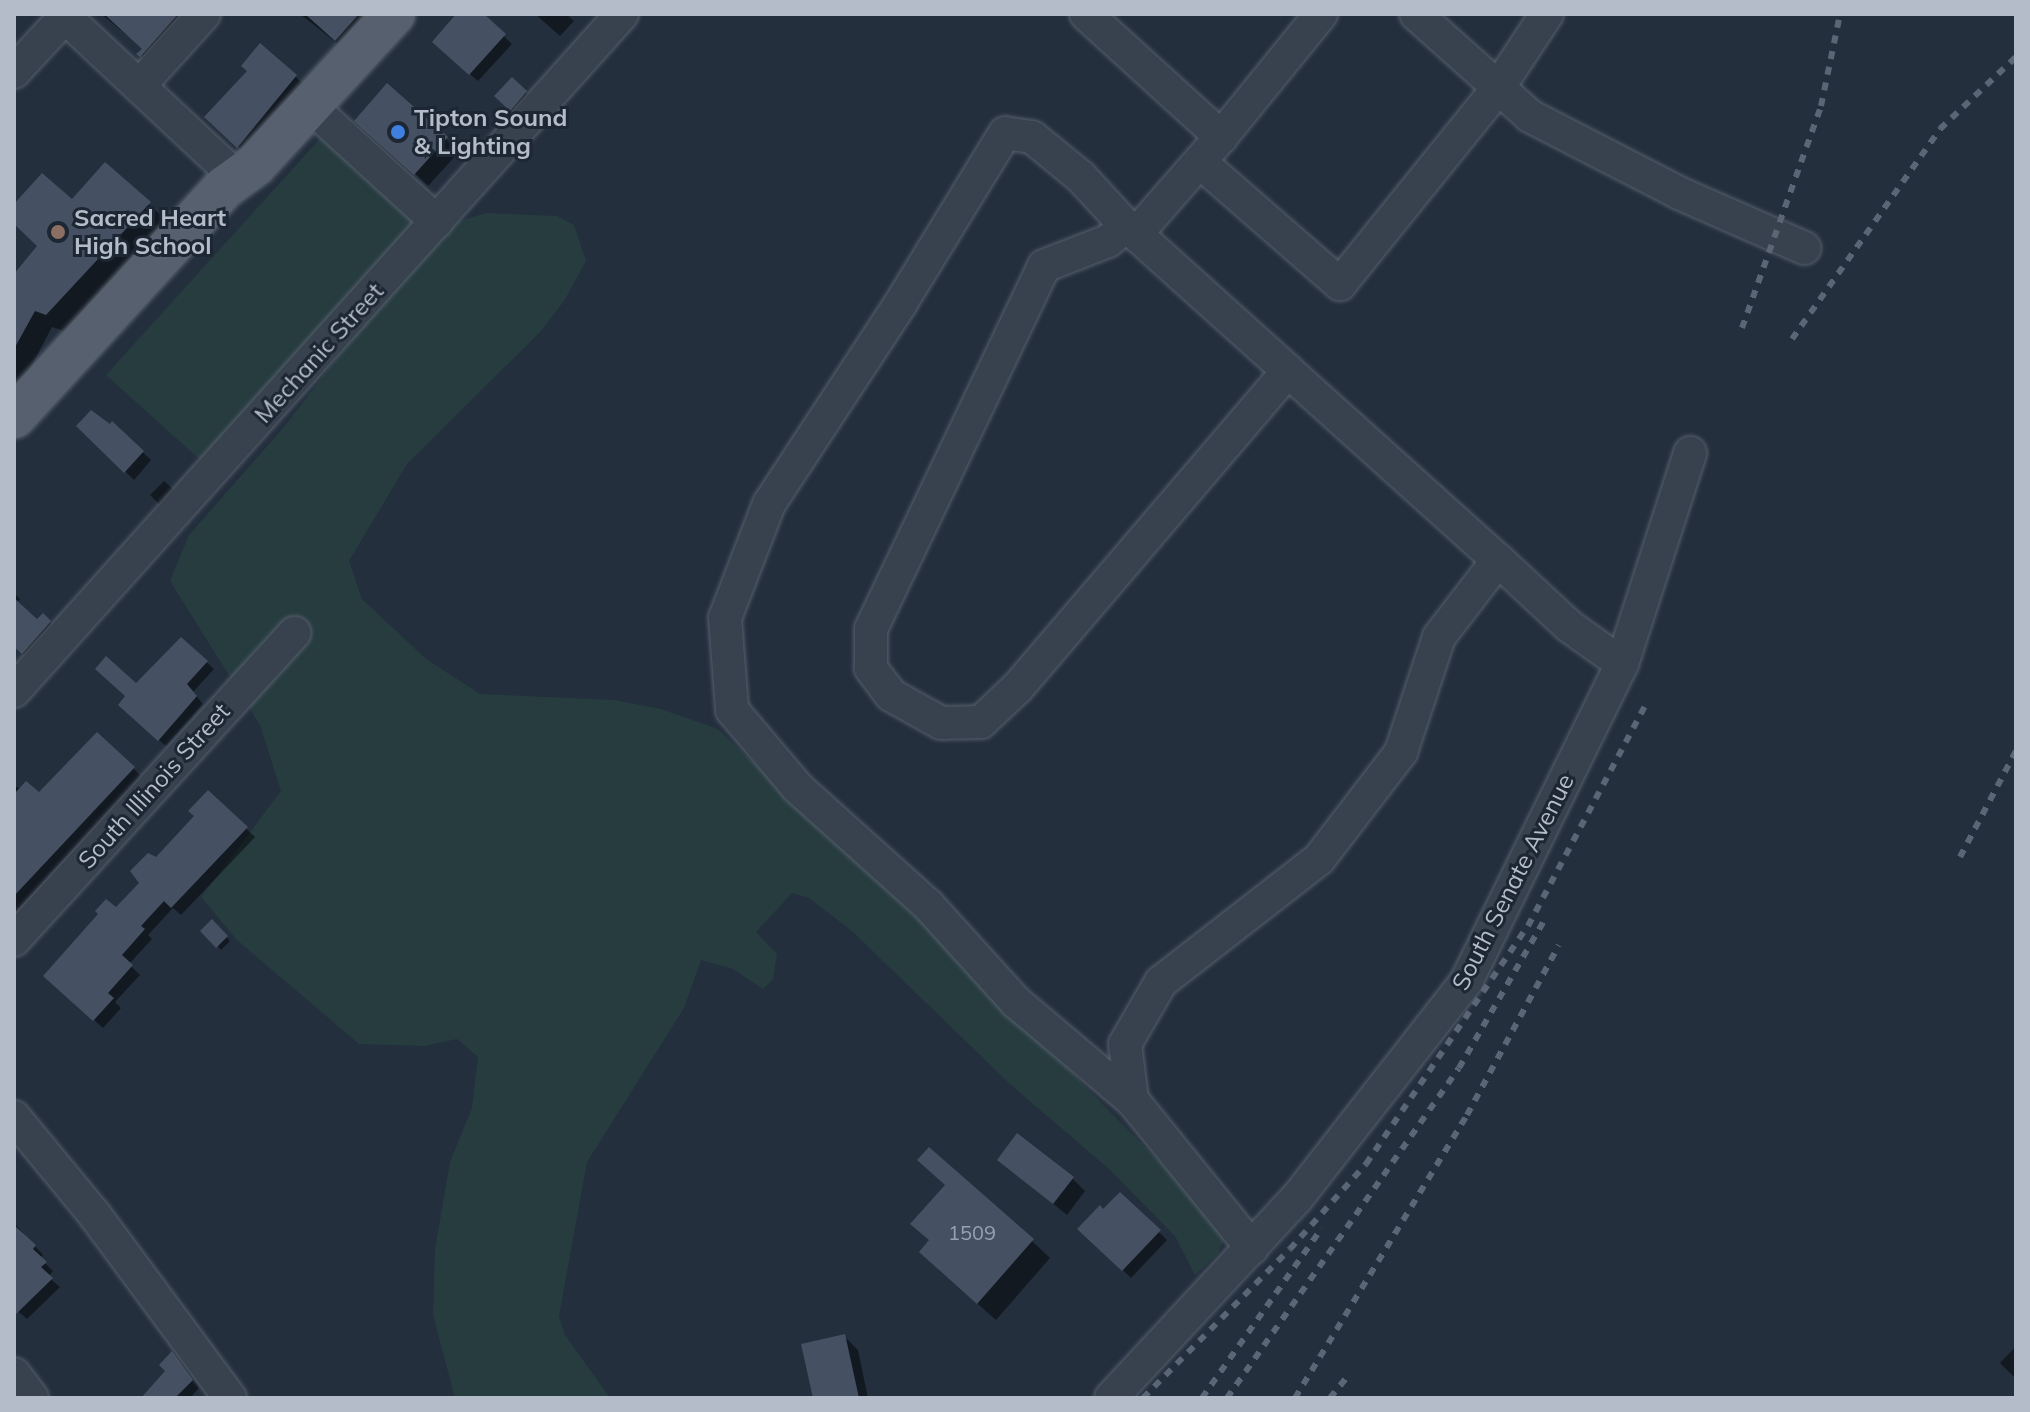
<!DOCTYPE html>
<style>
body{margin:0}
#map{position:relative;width:2030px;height:1412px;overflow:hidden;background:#242f3e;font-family:Mulish,sans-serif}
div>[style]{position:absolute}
.green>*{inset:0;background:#263c3f}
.shadow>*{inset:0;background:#0007}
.building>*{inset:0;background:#455162}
.roads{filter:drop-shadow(0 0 2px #565f6c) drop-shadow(0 0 2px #565f6c)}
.minor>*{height:32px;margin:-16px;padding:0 16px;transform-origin:16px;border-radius:16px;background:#38414e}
.major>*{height:42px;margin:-21px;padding:0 21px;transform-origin:21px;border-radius:21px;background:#56606e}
.rail>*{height:6px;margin-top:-3px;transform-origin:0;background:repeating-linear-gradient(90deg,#5a6575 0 8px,transparent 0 16px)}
.dots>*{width:22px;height:22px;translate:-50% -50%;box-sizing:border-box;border:4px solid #1d2633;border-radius:50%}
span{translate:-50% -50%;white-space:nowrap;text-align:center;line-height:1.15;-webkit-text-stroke:6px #1d2633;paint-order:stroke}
.number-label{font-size:20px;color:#98a1af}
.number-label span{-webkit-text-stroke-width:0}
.poi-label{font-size:24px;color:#b4bcc9;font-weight:700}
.left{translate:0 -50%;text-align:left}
.street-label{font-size:24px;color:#b4bcc9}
.frame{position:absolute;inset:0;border:16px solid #b4bcc9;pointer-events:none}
</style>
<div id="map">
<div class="green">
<div style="clip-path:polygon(326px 132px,426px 224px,207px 466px,106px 375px)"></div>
<div style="clip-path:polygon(486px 213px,557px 216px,574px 225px,586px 261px,564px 301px,540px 332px,407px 464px,349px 561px,362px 599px,426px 659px,480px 694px,614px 700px,661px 709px,718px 729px,943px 942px,1212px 1215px,1225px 1237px,1218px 1254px,1195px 1275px,1175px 1236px,1109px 1169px,1011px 1085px,853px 932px,809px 898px,792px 893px,756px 932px,777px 954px,773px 979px,763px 989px,733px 969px,701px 960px,684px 1008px,587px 1162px,559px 1316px,565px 1335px,610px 1398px,455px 1398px,433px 1315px,435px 1249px,450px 1162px,472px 1108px,478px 1057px,457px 1039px,424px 1046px,359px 1044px,237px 940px,201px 897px,281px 791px,260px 725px,170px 581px,189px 535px,283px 428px,382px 300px,450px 224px)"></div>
</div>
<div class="shadow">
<div style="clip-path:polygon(101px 14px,179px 14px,187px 22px,149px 64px,139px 54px,144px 49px)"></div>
<div style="clip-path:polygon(300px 14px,382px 14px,347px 51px)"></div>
<div style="clip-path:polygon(462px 14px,481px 14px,512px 44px,478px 81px,442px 50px)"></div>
<div style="clip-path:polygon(535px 14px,566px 14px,574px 21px,560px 36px)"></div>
<div style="clip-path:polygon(250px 72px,296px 77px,304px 85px,247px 155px,207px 117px)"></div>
<div style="clip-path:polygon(512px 80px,529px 96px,514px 113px,497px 96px)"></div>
<div style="clip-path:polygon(370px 133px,446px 139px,459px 152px,428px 186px)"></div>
<div style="clip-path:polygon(106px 165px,167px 221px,64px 331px,52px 327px,14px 399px,14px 277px,39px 247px,14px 222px,14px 207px,72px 201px)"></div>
<div style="clip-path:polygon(112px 424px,151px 460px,134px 480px,79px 426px)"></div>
<div style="clip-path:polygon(164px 481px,175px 491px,161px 506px,150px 495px)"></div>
<div style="clip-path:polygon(14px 593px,20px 599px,16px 603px,38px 622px,43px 616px,62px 634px,35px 664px,14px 646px)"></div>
<div style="clip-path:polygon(181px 639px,214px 669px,193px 692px,203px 704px,166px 746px,127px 712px,128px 696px)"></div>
<div style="clip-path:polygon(133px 768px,141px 776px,14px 914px,14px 786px,39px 795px)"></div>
<div style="clip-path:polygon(208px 793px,255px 837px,181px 915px,173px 908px,148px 935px,152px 939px,129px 964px,140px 975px,115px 1002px,121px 1008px,103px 1028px,54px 984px,196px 816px)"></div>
<div style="clip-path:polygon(212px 922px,230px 941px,221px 950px,203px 931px)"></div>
<div style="clip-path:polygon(999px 1160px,1072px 1178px,1085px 1191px,1067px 1215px)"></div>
<div style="clip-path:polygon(1120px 1195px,1167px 1240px,1131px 1278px,1080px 1229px)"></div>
<div style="clip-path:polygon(14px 1223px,43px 1255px,40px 1258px,53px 1271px,48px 1277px,60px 1287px,27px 1319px,14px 1308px)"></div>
<div style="clip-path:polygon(1032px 1241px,1050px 1258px,996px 1320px,939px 1270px)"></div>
<div style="clip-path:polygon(845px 1337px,858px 1350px,868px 1398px,815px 1398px)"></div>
<div style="clip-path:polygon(2016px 1346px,2016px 1379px,2000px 1363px)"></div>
<div style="clip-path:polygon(180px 1362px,199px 1388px,190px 1398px,143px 1398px)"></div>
</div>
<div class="building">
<div style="clip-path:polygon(104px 14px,178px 14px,140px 57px,136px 54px,142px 49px)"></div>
<div style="clip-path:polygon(305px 14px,359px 14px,335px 41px)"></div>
<div style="clip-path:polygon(456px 14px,484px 14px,506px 34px,469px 75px,432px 42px)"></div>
<div style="clip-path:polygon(260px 43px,297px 75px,237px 148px,204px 117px,247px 71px,241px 66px)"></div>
<div style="clip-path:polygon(512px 77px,527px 91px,510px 111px,494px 96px)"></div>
<div style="clip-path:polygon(387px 83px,448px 137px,414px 175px,354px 121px)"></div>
<div style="clip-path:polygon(105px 162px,151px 202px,46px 315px,35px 311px,14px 349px,14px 274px,37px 246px,14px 224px,14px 204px,42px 173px,72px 199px)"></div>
<div style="clip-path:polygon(91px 410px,110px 424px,112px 421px,144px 451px,124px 473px,76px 426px)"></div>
<div style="clip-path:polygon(14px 598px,37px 619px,43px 613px,51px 621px,22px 654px,14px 647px)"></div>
<div style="clip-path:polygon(181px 637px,208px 661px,187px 684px,197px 696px,158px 741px,118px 705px,125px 696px,95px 669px,106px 656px,136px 683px)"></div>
<div style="clip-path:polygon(97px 732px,135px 767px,14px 896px,14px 794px,26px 781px,39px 792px)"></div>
<div style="clip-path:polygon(208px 790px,248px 827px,171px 908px,164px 901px,141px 926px,145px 929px,122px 955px,133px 965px,108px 993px,114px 998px,93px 1021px,43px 976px,98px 914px,95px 911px,106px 899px,116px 907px,139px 883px,130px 871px,148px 853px,156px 857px,194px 816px,188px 811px)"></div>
<div style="clip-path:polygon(212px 919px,228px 936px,216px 948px,200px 931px)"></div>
<div style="clip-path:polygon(1017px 1133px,1074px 1177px,1053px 1204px,997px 1160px)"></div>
<div style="clip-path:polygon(929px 1147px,1034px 1239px,977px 1304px,919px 1252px,929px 1240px,910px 1224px,945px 1185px,917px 1160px)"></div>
<div style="clip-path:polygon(1120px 1192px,1161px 1230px,1122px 1271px,1077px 1229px,1100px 1205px,1103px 1209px)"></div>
<div style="clip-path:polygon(14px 1225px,36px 1245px,33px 1249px,47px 1262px,41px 1267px,53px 1278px,14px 1316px)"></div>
<div style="clip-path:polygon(845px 1334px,859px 1398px,813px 1398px,801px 1344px)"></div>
<div style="clip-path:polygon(172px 1351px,193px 1380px,175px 1398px,141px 1398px,165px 1371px,159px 1365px)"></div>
</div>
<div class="roads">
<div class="minor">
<div style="left:62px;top:14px;width:240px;rotate:43.1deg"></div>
<div style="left:1086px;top:14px;width:183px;rotate:42.3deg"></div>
<div style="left:1221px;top:137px;width:129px;rotate:131.2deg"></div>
<div style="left:1416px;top:14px;width:153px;rotate:41.8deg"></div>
<div style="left:1530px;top:116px;width:168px;rotate:27.3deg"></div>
<div style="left:1679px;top:193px;width:137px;rotate:23.7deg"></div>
<div style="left:14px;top:72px;width:75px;rotate:-47.2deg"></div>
<div style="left:139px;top:86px;width:97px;rotate:-47.9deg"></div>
<div style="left:309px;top:105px;width:173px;rotate:42.4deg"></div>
<div style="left:1221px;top:137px;width:159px;rotate:-50.9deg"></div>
<div style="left:1200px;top:162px;width:186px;rotate:41.1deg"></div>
<div style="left:1340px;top:284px;width:252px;rotate:-51.1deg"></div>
<div style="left:1498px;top:88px;width:89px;rotate:-56.5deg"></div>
<div style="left:1126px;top:226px;width:67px;rotate:-132.6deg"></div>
<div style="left:1081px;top:177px;width:63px;rotate:-140.8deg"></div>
<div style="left:1032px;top:137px;width:27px;rotate:-172deg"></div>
<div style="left:1005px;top:133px;width:199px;rotate:121.5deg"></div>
<div style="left:901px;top:303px;width:240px;rotate:123.3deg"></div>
<div style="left:769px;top:504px;width:122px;rotate:111.1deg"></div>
<div style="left:725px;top:618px;width:92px;rotate:85.6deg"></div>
<div style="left:732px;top:710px;width:102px;rotate:49.8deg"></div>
<div style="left:798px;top:788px;width:176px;rotate:42deg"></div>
<div style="left:929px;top:906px;width:130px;rotate:47.8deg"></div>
<div style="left:1016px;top:1002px;width:152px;rotate:40.2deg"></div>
<div style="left:1288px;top:371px;width:417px;rotate:130.5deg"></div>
<div style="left:1017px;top:688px;width:50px;rotate:136.6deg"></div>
<div style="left:981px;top:722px;width:40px;rotate:178.6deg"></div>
<div style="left:941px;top:723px;width:57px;rotate:-150.8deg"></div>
<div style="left:891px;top:695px;width:34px;rotate:-127deg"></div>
<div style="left:871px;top:668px;width:39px;rotate:-90deg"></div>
<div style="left:871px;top:629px;width:402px;rotate:-64.5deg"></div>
<div style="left:1044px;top:266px;width:69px;rotate:-21.3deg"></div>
<div style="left:1108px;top:241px;width:23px;rotate:-40deg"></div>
<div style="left:1126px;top:226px;width:13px;rotate:39deg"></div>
<div style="left:1136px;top:234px;width:205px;rotate:42deg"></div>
<div style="left:1288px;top:371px;width:283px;rotate:42deg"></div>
<div style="left:1498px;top:560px;width:97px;rotate:42.9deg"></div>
<div style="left:1569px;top:626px;width:65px;rotate:35.6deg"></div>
<div style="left:14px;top:691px;width:910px;rotate:-48.07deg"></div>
<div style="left:14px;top:940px;width:416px;rotate:-47.6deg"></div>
<div style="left:14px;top:1117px;width:126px;rotate:50.5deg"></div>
<div style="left:94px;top:1214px;width:229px;rotate:53.5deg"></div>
<div style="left:1252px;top:1248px;width:191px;rotate:-129deg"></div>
<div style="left:1132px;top:1100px;width:56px;rotate:-97.1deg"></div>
<div style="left:1125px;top:1044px;width:72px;rotate:-59.9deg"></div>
<div style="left:1161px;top:982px;width:200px;rotate:-37.9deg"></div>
<div style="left:1319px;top:859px;width:135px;rotate:-52.5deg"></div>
<div style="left:1401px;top:752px;width:121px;rotate:-71.7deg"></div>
<div style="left:1439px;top:637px;width:97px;rotate:-52.5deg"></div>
<div style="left:14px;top:1374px;width:30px;rotate:53deg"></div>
<div style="left:1111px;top:1398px;width:273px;rotate:-47.1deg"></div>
<div style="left:1297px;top:1198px;width:274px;rotate:-52deg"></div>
<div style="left:1466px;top:982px;width:354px;rotate:-63.9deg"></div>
<div style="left:1622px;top:664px;width:222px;rotate:-72.1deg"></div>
</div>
<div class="major">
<div style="left:14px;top:417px;width:312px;rotate:-47.5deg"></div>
<div style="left:225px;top:187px;width:37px;rotate:-36deg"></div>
<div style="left:255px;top:165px;width:205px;rotate:-47.4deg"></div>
</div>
</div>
<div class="rail">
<div style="left:1742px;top:328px;width:236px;rotate:-70.4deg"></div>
<div style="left:1821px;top:106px;width:94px;rotate:-78.3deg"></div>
<div style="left:1792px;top:339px;width:257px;rotate:-54.8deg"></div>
<div style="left:1940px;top:129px;width:105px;rotate:-43.5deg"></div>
<div style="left:1960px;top:857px;width:120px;rotate:-62.2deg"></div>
<div style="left:1143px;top:1398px;width:209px;rotate:-45.4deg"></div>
<div style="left:1290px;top:1249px;width:114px;rotate:-48.2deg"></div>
<div style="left:1366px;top:1164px;width:288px;rotate:-55.8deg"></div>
<div style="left:1528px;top:926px;width:249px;rotate:-62deg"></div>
<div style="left:1202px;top:1398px;width:208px;rotate:-54.8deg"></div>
<div style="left:1227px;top:1398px;width:403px;rotate:-54.9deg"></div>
<div style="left:1459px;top:1068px;width:172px;rotate:-60deg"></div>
<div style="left:1295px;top:1398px;width:331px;rotate:-58.7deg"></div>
<div style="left:1467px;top:1115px;width:193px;rotate:-61.6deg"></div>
<div style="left:1330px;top:1398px;width:28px;rotate:-51deg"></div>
</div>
<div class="dots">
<div style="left:398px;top:132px;background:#3f7fe0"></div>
<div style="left:58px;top:232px;background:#8d6e63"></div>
</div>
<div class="number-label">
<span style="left:972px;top:1232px">1509</span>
</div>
<div class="poi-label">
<span class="left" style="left:414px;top:132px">Tipton Sound<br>&amp; Lighting</span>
<span class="left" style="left:74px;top:232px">Sacred Heart<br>High School</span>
</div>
<div class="street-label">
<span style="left:319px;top:353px;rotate:-48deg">Mechanic Street</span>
<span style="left:154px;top:786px;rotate:-48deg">South Illinois Street</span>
<span style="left:1513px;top:882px;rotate:-63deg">South Senate Avenue</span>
</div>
<div class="frame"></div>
</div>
